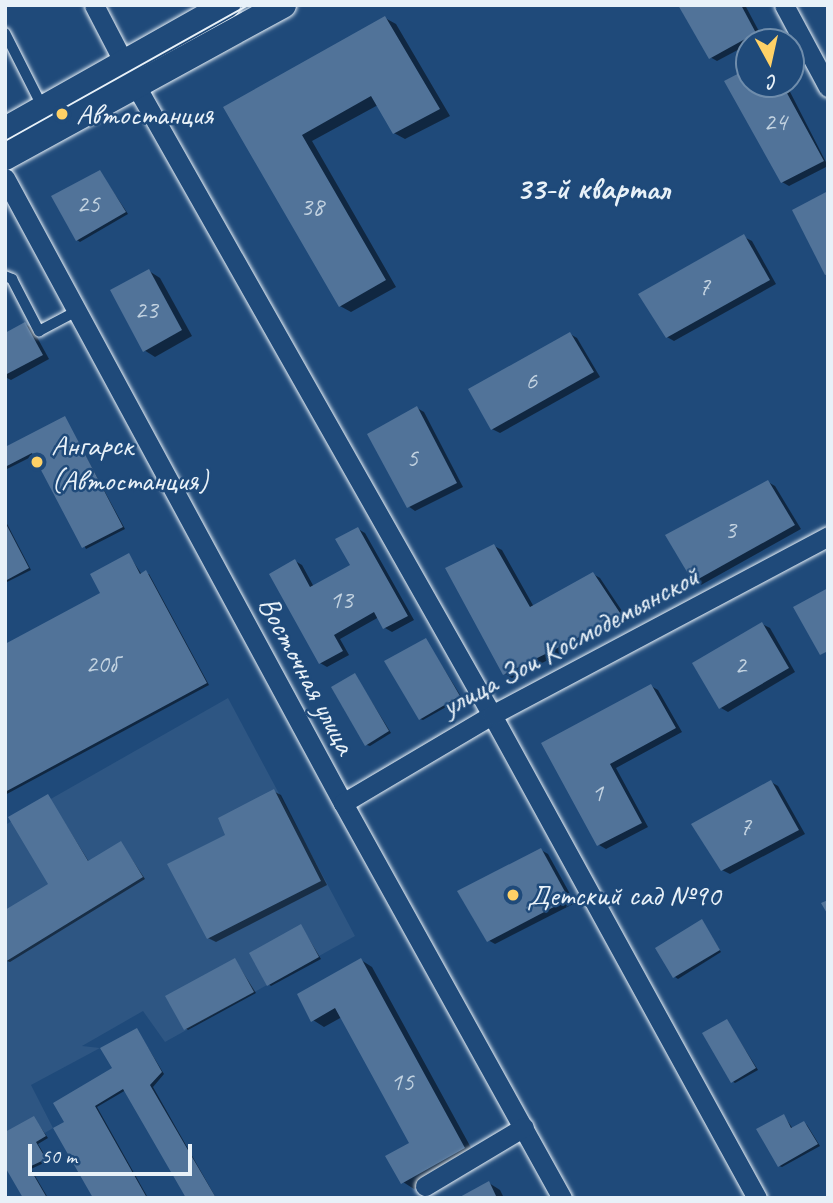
<!DOCTYPE html>
<meta charset="utf-8">
<style>
body{margin:0}
#map{position:relative;width:833px;height:1203px;overflow:hidden;background:#1f4a7a;font-family:Caveat,sans-serif}
div>[style]{position:absolute}
.built>*{inset:0;background:#2e5683}
.shadow>*{inset:0;background:#0007}
.building>*{inset:0;background:#517399}
.roads{filter:drop-shadow(0 0 2px #e8f1f8) drop-shadow(0 0 2px #e8f1f8)}
.lane>*{height:10px;margin:-5px;padding:0 5px;transform-origin:5px;border-radius:5px;background:#1f4a7a}
.street>*{height:19px;margin:-9.5px;padding:0 9.5px;transform-origin:9.5px;border-radius:9.5px;background:#1f4a7a}
.secondary>*{height:26px;margin:-13px;padding:0 13px;transform-origin:13px;border-radius:13px;background:#1f4a7a}
.tram>*{height:2px;margin:-1px;padding:0 1px;transform-origin:1px;border-radius:1px;background:#e8f1f8}
.dots>*{width:19px;height:19px;translate:-50% -50%;box-sizing:border-box;border:4px solid #1f4a7a;border-radius:50%}
span{translate:-50% -50%;white-space:nowrap;text-align:center;line-height:1.15;-webkit-text-stroke:5px #1f4a7a;paint-order:stroke}
.number-label{font-size:26px;color:#c2d2e0}
.number-label span{-webkit-text-stroke-width:0}
.poi-label{font-size:30px;color:#e8f1f8}
.left{translate:0 -50%;text-align:left}
.street-label{font-size:30px;color:#e8f1f8}
.neighbourhood-label{font-size:32px;color:#e8f1f8;font-weight:700}
.frame{position:absolute;inset:0;border:7px solid #e8f1f8;pointer-events:none}
.north{position:absolute;left:735px;top:28px;width:70px;height:70px;box-sizing:border-box;background:#1f4a7a;border:2px solid #6f8dac;border-radius:50%;rotate:172deg;font-size:19px;font-weight:700;line-height:28px;text-align:center;color:#e8f1f8}
.north::after{content:'';display:block;margin:auto;width:24px;height:32px;background:#ffd166;clip-path:polygon(50% 0,100% 100%,50% 72%,0 100%)}
.scale{position:absolute;left:28px;top:1144px;width:164px;height:32px;box-sizing:border-box;border:4px solid #e8f1f8;border-top:0;padding-left:9px;font-size:21px;line-height:24px;white-space:nowrap;color:#e8f1f8;-webkit-text-stroke:5px #1f4a7a;paint-order:stroke}
</style>
<div id="map">
<div class="built">
<div style="clip-path:polygon(228px 698px,355px 936px,165px 1042px,143px 1011px,82px 1046px,100px 1048px,31px 1085px,53px 1128px,5px 1157px,5px 825px)"></div>
</div>
<div class="shadow">
<div style="clip-path:polygon(680px 5px,745px 5px,762px 37px,717px 61px,710px 57px)"></div>
<div style="clip-path:polygon(385px 18px,396px 24px,450px 116px,405px 139px,394px 133px,378px 105px,312px 141px,396px 287px,351px 312px,340px 306px,225px 108px)"></div>
<div style="clip-path:polygon(749px 70px,749px 84px,786px 84px,828px 166px,789px 186px,782px 182px,727px 82px)"></div>
<div style="clip-path:polygon(100px 172px,128px 214px,80px 242px,77px 240px)"></div>
<div style="clip-path:polygon(744px 237px,752px 241px,776px 284px,674px 341px,667px 337px)"></div>
<div style="clip-path:polygon(149px 271px,160px 278px,192px 336px,155px 357px,144px 350px)"></div>
<div style="clip-path:polygon(25px 324px,32px 328px,49px 359px,11px 380px,5px 377px,5px 335px)"></div>
<div style="clip-path:polygon(570px 334px,577px 338px,600px 377px,500px 433px,492px 429px)"></div>
<div style="clip-path:polygon(417px 408px,424px 412px,463px 487px,415px 511px,408px 506px)"></div>
<div style="clip-path:polygon(65px 418px,125px 529px,86px 549px,35px 455px,5px 470px,5px 449px)"></div>
<div style="clip-path:polygon(768px 482px,775px 486px,801px 529px,701px 585px,694px 581px)"></div>
<div style="clip-path:polygon(5px 520px,31px 570px,5px 583px)"></div>
<div style="clip-path:polygon(358px 529px,365px 533px,414px 620px,392px 632px,385px 628px,379px 617px,340px 639px,349px 655px,327px 667px,320px 663px,295px 561px,302px 565px,314px 587px,352px 565px)"></div>
<div style="clip-path:polygon(494px 546px,502px 550px,534px 607px,593px 574px,600px 578px,628px 620px,512px 678px,505px 674px)"></div>
<div style="clip-path:polygon(129px 555px,142px 575px,149px 574px,209px 685px,5px 795px,5px 646px,102px 594px)"></div>
<div style="clip-path:polygon(762px 624px,770px 628px,795px 672px,728px 712px,721px 708px)"></div>
<div style="clip-path:polygon(426px 640px,462px 698px,423px 720px,420px 719px)"></div>
<div style="clip-path:polygon(355px 675px,391px 733px,370px 746px,367px 745px)"></div>
<div style="clip-path:polygon(651px 686px,658px 690px,682px 732px,616px 768px,648px 827px,606px 849px,599px 845px,543px 743px)"></div>
<div style="clip-path:polygon(771px 782px,778px 786px,805px 834px,730px 874px,722px 870px)"></div>
<div style="clip-path:polygon(273px 791px,281px 795px,327px 885px,216px 942px,208px 938px)"></div>
<div style="clip-path:polygon(48px 796px,89px 862px,121px 843px,145px 879px,10px 962px,7px 961px,51px 884px)"></div>
<div style="clip-path:polygon(541px 850px,548px 854px,575px 903px,495px 944px,488px 940px)"></div>
<div style="clip-path:polygon(702px 921px,721px 952px,678px 979px,675px 977px)"></div>
<div style="clip-path:polygon(301px 926px,321px 959px,271px 986px,268px 984px)"></div>
<div style="clip-path:polygon(235px 960px,256px 993px,188px 1030px,185px 1028px)"></div>
<div style="clip-path:polygon(361px 960px,372px 967px,475px 1155px,414px 1189px,403px 1182px,412px 1144px,342px 1017px,324px 1027px,313px 1020px)"></div>
<div style="clip-path:polygon(727px 1021px,758px 1070px,735px 1083px,732px 1081px)"></div>
<div style="clip-path:polygon(137px 1030px,164px 1074px,153px 1087px,216px 1198px,188px 1198px,126px 1090px,97px 1107px,148px 1198px,95px 1198px,67px 1123px,114px 1069px)"></div>
<div style="clip-path:polygon(784px 1116px,793px 1129px,804px 1123px,807px 1125px,820px 1146px,782px 1167px,779px 1166px)"></div>
<div style="clip-path:polygon(34px 1118px,48px 1138px,38px 1144px,48px 1161px,31px 1169px,48px 1198px,25px 1198px)"></div>
<div style="clip-path:polygon(489px 1183px,500px 1190px,504px 1198px,461px 1198px)"></div>
</div>
<div class="building">
<div style="clip-path:polygon(678px 5px,741px 5px,756px 33px,709px 59px)"></div>
<div style="clip-path:polygon(385px 16px,440px 109px,393px 134px,371px 96px,302px 135px,386px 280px,339px 307px,223px 107px)"></div>
<div style="clip-path:polygon(749px 68px,749px 84px,782px 84px,824px 161px,781px 183px,724px 81px)"></div>
<div style="clip-path:polygon(100px 170px,126px 212px,76px 241px,51px 196px)"></div>
<div style="clip-path:polygon(828px 191px,828px 274px,825px 275px,792px 210px)"></div>
<div style="clip-path:polygon(744px 234px,770px 280px,666px 338px,638px 294px)"></div>
<div style="clip-path:polygon(149px 269px,182px 330px,143px 352px,110px 290px)"></div>
<div style="clip-path:polygon(25px 322px,43px 355px,5px 375px,5px 333px)"></div>
<div style="clip-path:polygon(570px 332px,594px 372px,491px 430px,468px 389px)"></div>
<div style="clip-path:polygon(417px 406px,457px 483px,407px 508px,367px 434px)"></div>
<div style="clip-path:polygon(65px 416px,123px 527px,82px 548px,32px 453px,5px 467px,5px 447px)"></div>
<div style="clip-path:polygon(768px 480px,795px 525px,693px 582px,665px 535px)"></div>
<div style="clip-path:polygon(5px 522px,29px 568px,5px 581px)"></div>
<div style="clip-path:polygon(358px 527px,408px 616px,383px 629px,374px 612px,334px 635px,343px 651px,319px 664px,269px 574px,295px 559px,310px 587px,350px 565px,335px 539px)"></div>
<div style="clip-path:polygon(494px 544px,530px 607px,593px 572px,622px 616px,503px 675px,445px 568px)"></div>
<div style="clip-path:polygon(129px 553px,140px 574px,146px 570px,207px 683px,5px 792px,5px 644px,100px 593px,90px 574px)"></div>
<div style="clip-path:polygon(828px 588px,828px 651px,820px 655px,793px 607px)"></div>
<div style="clip-path:polygon(762px 622px,789px 668px,719px 709px,692px 663px)"></div>
<div style="clip-path:polygon(426px 638px,460px 696px,419px 720px,384px 661px)"></div>
<div style="clip-path:polygon(355px 673px,389px 731px,365px 746px,331px 687px)"></div>
<div style="clip-path:polygon(651px 684px,676px 728px,610px 764px,642px 823px,597px 846px,541px 743px)"></div>
<div style="clip-path:polygon(771px 780px,799px 830px,721px 871px,691px 824px)"></div>
<div style="clip-path:polygon(274px 789px,321px 881px,207px 939px,167px 864px,225px 835px,218px 818px)"></div>
<div style="clip-path:polygon(48px 794px,88px 861px,121px 841px,143px 877px,5px 962px,5px 910px,48px 884px,8px 817px)"></div>
<div style="clip-path:polygon(541px 848px,569px 899px,487px 942px,457px 891px)"></div>
<div style="clip-path:polygon(828px 900px,828px 915px,821px 903px)"></div>
<div style="clip-path:polygon(702px 919px,720px 950px,673px 978px,655px 948px)"></div>
<div style="clip-path:polygon(301px 924px,319px 957px,267px 986px,249px 953px)"></div>
<div style="clip-path:polygon(235px 958px,254px 992px,184px 1030px,165px 996px)"></div>
<div style="clip-path:polygon(361px 958px,465px 1148px,401px 1184px,385px 1156px,409px 1143px,335px 1008px,311px 1022px,297px 994px)"></div>
<div style="clip-path:polygon(727px 1019px,756px 1068px,731px 1083px,702px 1033px)"></div>
<div style="clip-path:polygon(137px 1028px,162px 1072px,150px 1085px,216px 1198px,186px 1198px,123px 1089px,95px 1106px,147px 1198px,93px 1198px,53px 1128px,64px 1122px,53px 1103px,112px 1068px,100px 1048px)"></div>
<div style="clip-path:polygon(784px 1114px,791px 1128px,804px 1121px,818px 1144px,778px 1167px,756px 1129px)"></div>
<div style="clip-path:polygon(34px 1116px,46px 1136px,36px 1142px,46px 1159px,29px 1167px,47px 1198px,23px 1198px,5px 1167px,5px 1132px)"></div>
<div style="clip-path:polygon(489px 1181px,497px 1198px,458px 1198px)"></div>
</div>
<div class="roads">
<div class="lane">
<div style="left:5px;top:33px;width:84px;rotate:63.1deg"></div>
<div style="left:5px;top:276px;width:8px;rotate:23deg"></div>
<div style="left:12px;top:279px;width:59px;rotate:62.6deg"></div>
<div style="left:39px;top:331px;width:43px;rotate:-27.8deg"></div>
</div>
<div class="street">
<div style="left:94px;top:5px;width:91px;rotate:62.6deg"></div>
<div style="left:136px;top:86px;width:723px;rotate:60.49deg"></div>
<div style="left:492px;top:715px;width:551px;rotate:61.25deg"></div>
<div style="left:784px;top:5px;width:93px;rotate:61.8deg"></div>
<div style="left:5px;top:178px;width:711px;rotate:61.6deg"></div>
<div style="left:343px;top:803px;width:452px;rotate:61deg"></div>
<div style="left:343px;top:803px;width:173px;rotate:-30.6deg"></div>
<div style="left:492px;top:715px;width:381px;rotate:-28deg"></div>
<div style="left:425px;top:1186px;width:115px;rotate:-30.8deg"></div>
</div>
<div class="secondary">
<div style="left:5px;top:130px;width:255px;rotate:-29.4deg"></div>
<div style="left:5px;top:157px;width:317px;rotate:-28.7deg"></div>
</div>
</div>
<div class="tram">
<div style="left:5px;top:141px;width:278px;rotate:-29.2deg"></div>
</div>
<div class="dots">
<div style="left:62px;top:114px;background:#ffd166"></div>
<div style="left:37px;top:462px;background:#ffd166"></div>
<div style="left:513px;top:895px;background:#ffd166"></div>
</div>
<div class="number-label">
<span style="left:775px;top:122px">24</span>
<span style="left:88px;top:204px">25</span>
<span style="left:312px;top:207px">38</span>
<span style="left:704px;top:287px">7</span>
<span style="left:146px;top:310px">23</span>
<span style="left:531px;top:381px">6</span>
<span style="left:412px;top:458px">5</span>
<span style="left:730px;top:530px">3</span>
<span style="left:341px;top:600px">13</span>
<span style="left:101px;top:664px">20б</span>
<span style="left:740px;top:665px">2</span>
<span style="left:597px;top:793px">1</span>
<span style="left:745px;top:827px">7</span>
<span style="left:402px;top:1082px">15</span>
</div>
<div class="poi-label">
<span class="left" style="left:76px;top:114px">Автостанция</span>
<span class="left" style="left:51px;top:462px">Ангарск<br>(Автостанция)</span>
<span class="left" style="left:527px;top:895px">Детский сад №90</span>
</div>
<div class="street-label">
<span style="left:570px;top:641px;rotate:-28deg">улица Зои Космодемьянской</span>
<span style="left:307px;top:675px;rotate:62deg">Восточная улица</span>
</div>
<div class="neighbourhood-label">
<span style="left:593px;top:189px">33-й квартал</span>
</div>
<div class="frame"></div>
<div class="north">С</div>
<div class="scale">50 m</div>
</div>
